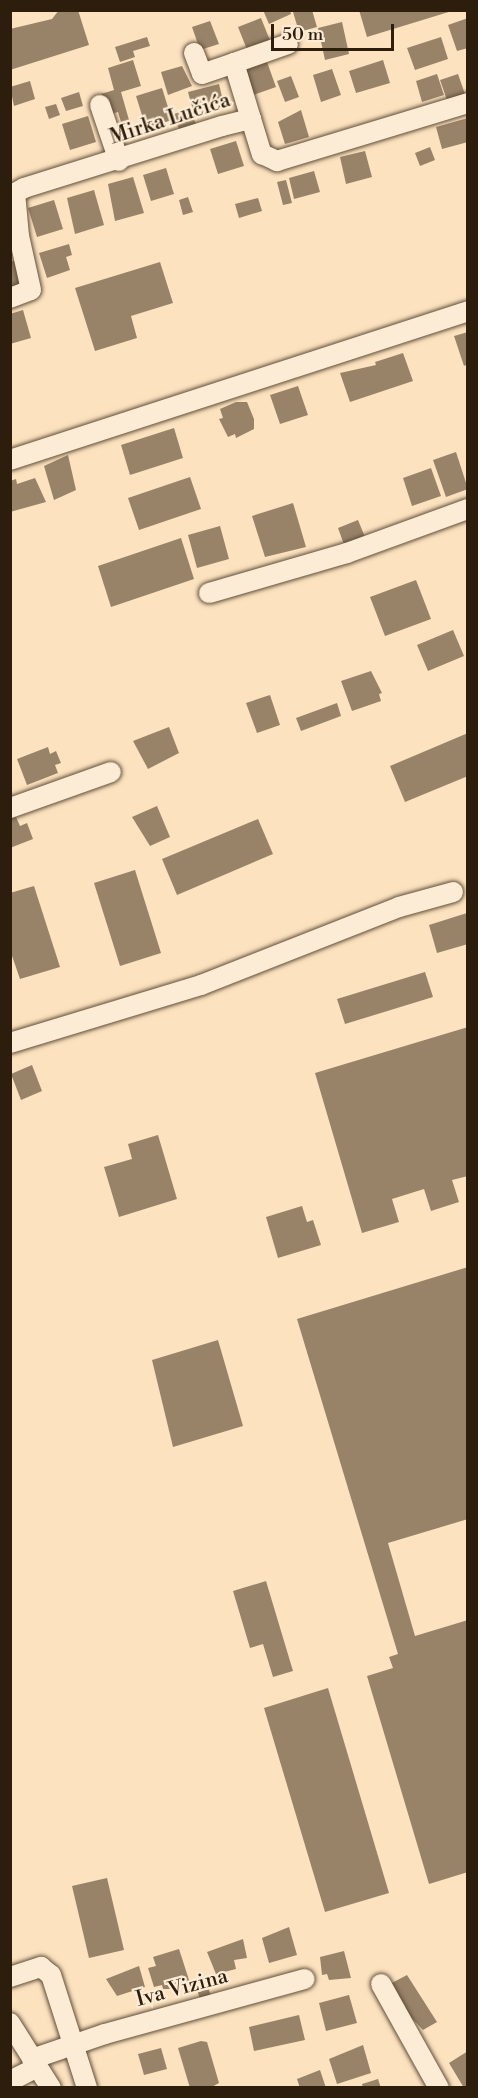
<!DOCTYPE html>
<meta charset="utf-8">
<style>
body{margin:0}
#map{position:relative;width:478px;height:2098px;overflow:hidden;background:#fce2bf;font-family:"Libre Bodoni",serif}
div>[style]{position:absolute}
.building>*{inset:0;background:#988369}
.roads{filter:drop-shadow(0 0 2px #604e39) drop-shadow(0 0 2px #604e39)}
.street>*{height:20px;margin:-10px;padding:0 10px;transform-origin:10px;border-radius:10px;background:#fdecd5}
span{translate:-50% -50%;white-space:nowrap;text-align:center;line-height:1.15;-webkit-text-stroke:4.5px #fdecd5;paint-order:stroke}
.street-label{font-size:21px;color:#2c1d0c}
.frame{position:absolute;inset:0;border:12px solid #2c1d0c;pointer-events:none}
.scale{position:absolute;left:271px;top:24px;width:123px;height:27px;box-sizing:border-box;border:3px solid #2c1d0c;border-top:0;padding-left:8px;font-size:18px;line-height:21px;white-space:nowrap;color:#2c1d0c;-webkit-text-stroke:4px #fdecd5;paint-order:stroke}
</style>
<div id="map">
<div class="building">
<div style="clip-path:polygon(59px 10px,78px 10px,89px 45px,10px 70px,10px 29px,52px 19px)"></div>
<div style="clip-path:polygon(263px 10px,290px 10px,291px 14px,269px 24px)"></div>
<div style="clip-path:polygon(312px 10px,317px 27px,299px 32px,293px 12px)"></div>
<div style="clip-path:polygon(359px 10px,451px 10px,452px 11px,367px 37px)"></div>
<div style="clip-path:polygon(261px 18px,271px 43px,248px 52px,238px 27px)"></div>
<div style="clip-path:polygon(468px 18px,468px 48px,457px 51px,448px 25px)"></div>
<div style="clip-path:polygon(210px 21px,219px 44px,200px 50px,192px 27px)"></div>
<div style="clip-path:polygon(342px 22px,349px 54px,325px 60px,318px 28px)"></div>
<div style="clip-path:polygon(147px 37px,150px 46px,133px 51px,135px 57px,120px 62px,115px 47px)"></div>
<div style="clip-path:polygon(441px 37px,448px 59px,415px 70px,407px 48px)"></div>
<div style="clip-path:polygon(133px 60px,141px 86px,121px 92px,129px 120px,121px 122px,118px 112px,107px 115px,101px 94px,114px 90px,108px 68px)"></div>
<div style="clip-path:polygon(383px 60px,390px 83px,356px 93px,349px 71px)"></div>
<div style="clip-path:polygon(267px 62px,276px 87px,253px 95px,244px 70px)"></div>
<div style="clip-path:polygon(182px 66px,192px 86px,168px 95px,161px 72px)"></div>
<div style="clip-path:polygon(332px 69px,341px 95px,321px 102px,313px 75px)"></div>
<div style="clip-path:polygon(437px 74px,444px 95px,422px 102px,416px 81px)"></div>
<div style="clip-path:polygon(458px 74px,466px 97px,448px 103px,440px 80px)"></div>
<div style="clip-path:polygon(291px 76px,299px 97px,285px 102px,277px 81px)"></div>
<div style="clip-path:polygon(30px 81px,35px 99px,14px 106px,10px 87px)"></div>
<div style="clip-path:polygon(219px 84px,223px 101px,193px 110px,188px 92px)"></div>
<div style="clip-path:polygon(162px 88px,172px 120px,146px 128px,136px 96px)"></div>
<div style="clip-path:polygon(79px 92px,83px 106px,66px 111px,61px 98px)"></div>
<div style="clip-path:polygon(56px 104px,60px 115px,49px 119px,45px 107px)"></div>
<div style="clip-path:polygon(189px 109px,199px 130px,181px 136px,174px 114px)"></div>
<div style="clip-path:polygon(301px 110px,309px 137px,285px 144px,278px 122px)"></div>
<div style="clip-path:polygon(88px 116px,96px 142px,70px 150px,62px 124px)"></div>
<div style="clip-path:polygon(468px 118px,468px 142px,442px 149px,436px 127px)"></div>
<div style="clip-path:polygon(236px 141px,244px 166px,218px 174px,210px 149px)"></div>
<div style="clip-path:polygon(430px 147px,435px 160px,420px 166px,415px 153px)"></div>
<div style="clip-path:polygon(365px 151px,372px 177px,346px 184px,340px 157px)"></div>
<div style="clip-path:polygon(166px 168px,174px 194px,151px 201px,143px 175px)"></div>
<div style="clip-path:polygon(314px 171px,320px 192px,294px 199px,289px 178px)"></div>
<div style="clip-path:polygon(133px 177px,144px 213px,115px 221px,108px 184px)"></div>
<div style="clip-path:polygon(286px 180px,292px 203px,283px 205px,277px 182px)"></div>
<div style="clip-path:polygon(94px 190px,104px 225px,75px 234px,67px 198px)"></div>
<div style="clip-path:polygon(188px 197px,193px 212px,183px 215px,179px 200px)"></div>
<div style="clip-path:polygon(258px 198px,262px 211px,239px 218px,235px 204px)"></div>
<div style="clip-path:polygon(54px 200px,63px 229px,37px 237px,28px 208px)"></div>
<div style="clip-path:polygon(69px 244px,72px 255px,66px 257px,70px 270px,47px 278px,39px 253px)"></div>
<div style="clip-path:polygon(16px 260px,25px 286px,10px 291px,10px 262px)"></div>
<div style="clip-path:polygon(160px 262px,173px 303px,131px 316px,137px 338px,95px 351px,75px 288px)"></div>
<div style="clip-path:polygon(23px 310px,31px 338px,10px 344px,10px 314px)"></div>
<div style="clip-path:polygon(468px 332px,468px 364px,464px 366px,454px 336px)"></div>
<div style="clip-path:polygon(403px 353px,413px 381px,350px 402px,340px 373px,376px 365px,375px 362px)"></div>
<div style="clip-path:polygon(298px 386px,308px 415px,280px 424px,270px 395px)"></div>
<div style="clip-path:polygon(236px 402px,247px 402px,254px 419px,254px 429px,236px 438px,235px 434px,228px 437px,219px 419px,223px 418px,220px 409px)"></div>
<div style="clip-path:polygon(174px 428px,183px 458px,130px 475px,121px 445px)"></div>
<div style="clip-path:polygon(456px 452px,468px 489px,446px 497px,433px 460px)"></div>
<div style="clip-path:polygon(68px 455px,76px 490px,54px 500px,44px 466px)"></div>
<div style="clip-path:polygon(431px 468px,441px 496px,412px 506px,403px 478px)"></div>
<div style="clip-path:polygon(190px 477px,201px 509px,139px 530px,128px 498px)"></div>
<div style="clip-path:polygon(35px 478px,46px 502px,10px 512px,10px 481px,16px 479px,17px 484px)"></div>
<div style="clip-path:polygon(293px 503px,306px 547px,265px 557px,252px 516px)"></div>
<div style="clip-path:polygon(358px 520px,367px 542px,346px 550px,338px 528px)"></div>
<div style="clip-path:polygon(220px 526px,229px 559px,197px 568px,188px 535px)"></div>
<div style="clip-path:polygon(181px 538px,194px 579px,111px 607px,98px 566px)"></div>
<div style="clip-path:polygon(416px 580px,431px 619px,385px 636px,370px 597px)"></div>
<div style="clip-path:polygon(453px 630px,464px 656px,428px 671px,417px 645px)"></div>
<div style="clip-path:polygon(371px 671px,382px 693px,379px 694px,381px 701px,352px 711px,341px 681px)"></div>
<div style="clip-path:polygon(270px 695px,280px 725px,257px 733px,246px 703px)"></div>
<div style="clip-path:polygon(337px 703px,341px 716px,301px 731px,296px 718px)"></div>
<div style="clip-path:polygon(169px 727px,179px 753px,148px 769px,133px 741px)"></div>
<div style="clip-path:polygon(468px 733px,468px 776px,405px 802px,390px 766px)"></div>
<div style="clip-path:polygon(48px 747px,50px 754px,56px 751px,61px 763px,55px 765px,58px 773px,27px 785px,17px 759px)"></div>
<div style="clip-path:polygon(157px 806px,170px 837px,150px 846px,132px 817px)"></div>
<div style="clip-path:polygon(16px 817px,20px 826px,27px 823px,33px 839px,10px 848px,10px 819px)"></div>
<div style="clip-path:polygon(258px 819px,273px 854px,177px 895px,162px 859px)"></div>
<div style="clip-path:polygon(135px 870px,161px 953px,120px 966px,94px 883px)"></div>
<div style="clip-path:polygon(34px 886px,60px 967px,20px 979px,10px 950px,10px 893px)"></div>
<div style="clip-path:polygon(467px 913px,468px 944px,437px 953px,429px 925px)"></div>
<div style="clip-path:polygon(425px 972px,433px 997px,345px 1024px,337px 999px)"></div>
<div style="clip-path:polygon(468px 1027px,468px 1176px,452px 1180px,459px 1202px,431px 1211px,424px 1189px,392px 1199px,399px 1222px,362px 1233px,315px 1073px)"></div>
<div style="clip-path:polygon(32px 1065px,42px 1091px,21px 1100px,11px 1074px)"></div>
<div style="clip-path:polygon(158px 1135px,177px 1199px,119px 1217px,104px 1167px,132px 1159px,128px 1144px)"></div>
<div style="clip-path:polygon(302px 1206px,307px 1222px,313px 1220px,321px 1245px,278px 1258px,266px 1217px)"></div>
<div style="clip-path:polygon(468px 1267px,468px 1519px,388px 1543px,415px 1636px,468px 1620px,468px 1872px,429px 1884px,367px 1676px,393px 1668px,389px 1657px,398px 1654px,297px 1319px)"></div>
<div style="clip-path:polygon(218px 1340px,243px 1426px,173px 1447px,152px 1360px)"></div>
<div style="clip-path:polygon(266px 1581px,293px 1671px,273px 1677px,263px 1644px,250px 1648px,233px 1591px)"></div>
<div style="clip-path:polygon(328px 1688px,389px 1893px,325px 1912px,264px 1708px)"></div>
<div style="clip-path:polygon(107px 1878px,124px 1950px,89px 1958px,72px 1886px)"></div>
<div style="clip-path:polygon(289px 1927px,297px 1955px,269px 1963px,262px 1938px)"></div>
<div style="clip-path:polygon(243px 1939px,247px 1958px,234px 1960px,236px 1969px,216px 1974px,207px 1952px)"></div>
<div style="clip-path:polygon(179px 1949px,190px 1983px,171px 1989px,163px 1989px,162px 1985px,154px 1987px,148px 1968px,156px 1966px,153px 1957px)"></div>
<div style="clip-path:polygon(344px 1951px,351px 1978px,329px 1980px,327px 1974px,322px 1975px,320px 1957px)"></div>
<div style="clip-path:polygon(139px 1966px,145px 1987px,117px 1996px,106px 1979px)"></div>
<div style="clip-path:polygon(407px 1975px,437px 2022px,423px 2030px,404px 2010px,390px 1984px)"></div>
<div style="clip-path:polygon(208px 1986px,211px 1997px,200px 2000px,197px 1989px)"></div>
<div style="clip-path:polygon(349px 1995px,357px 2023px,326px 2031px,319px 2003px)"></div>
<div style="clip-path:polygon(299px 2015px,305px 2040px,254px 2051px,249px 2027px)"></div>
<div style="clip-path:polygon(201px 2041px,207px 2042px,219px 2083px,210px 2088px,190px 2088px,178px 2048px)"></div>
<div style="clip-path:polygon(363px 2045px,371px 2073px,337px 2084px,329px 2059px)"></div>
<div style="clip-path:polygon(161px 2048px,167px 2069px,144px 2075px,138px 2054px)"></div>
<div style="clip-path:polygon(468px 2051px,468px 2087px,464px 2088px,449px 2063px)"></div>
<div style="clip-path:polygon(320px 2070px,326px 2088px,300px 2088px,297px 2079px)"></div>
<div style="clip-path:polygon(378px 2079px,381px 2088px,363px 2088px,362px 2084px)"></div>
</div>
<div class="roads">
<div class="street">
<div style="left:194px;top:53px;width:22px;rotate:69deg"></div>
<div style="left:202px;top:74px;width:34px;rotate:-19deg"></div>
<div style="left:234px;top:63px;width:59px;rotate:73.1deg"></div>
<div style="left:234px;top:63px;width:57px;rotate:-19.4deg"></div>
<div style="left:100px;top:105px;width:59px;rotate:71.3deg"></div>
<div style="left:10px;top:238px;width:9px;rotate:-13deg"></div>
<div style="left:19px;top:236px;width:43px;rotate:-95.3deg"></div>
<div style="left:15px;top:193px;width:10px;rotate:-29deg"></div>
<div style="left:24px;top:188px;width:207px;rotate:-17.4deg"></div>
<div style="left:222px;top:126px;width:30px;rotate:-14deg"></div>
<div style="left:251px;top:119px;width:37px;rotate:73deg"></div>
<div style="left:262px;top:154px;width:17px;rotate:25deg"></div>
<div style="left:277px;top:161px;width:200px;rotate:-16.9deg"></div>
<div style="left:10px;top:298px;width:22px;rotate:-21deg"></div>
<div style="left:31px;top:290px;width:55px;rotate:-102.5deg"></div>
<div style="left:10px;top:460px;width:482px;rotate:-18deg"></div>
<div style="left:209px;top:593px;width:144px;rotate:-16.2deg"></div>
<div style="left:347px;top:553px;width:129px;rotate:-20deg"></div>
<div style="left:10px;top:808px;width:107px;rotate:-19.6deg"></div>
<div style="left:10px;top:1043px;width:200px;rotate:-16.9deg"></div>
<div style="left:201px;top:985px;width:213px;rotate:-21.5deg"></div>
<div style="left:399px;top:907px;width:56px;rotate:-15.5deg"></div>
<div style="left:10px;top:1977px;width:33px;rotate:-18deg"></div>
<div style="left:41px;top:1967px;width:13px;rotate:39deg"></div>
<div style="left:51px;top:1975px;width:119px;rotate:72.3deg"></div>
<div style="left:381px;top:1984px;width:119px;rotate:60.9deg"></div>
<div style="left:10px;top:2023px;width:77px;rotate:57.8deg"></div>
<div style="left:32px;top:2059px;width:77px;rotate:-18.9deg"></div>
<div style="left:105px;top:2034px;width:207px;rotate:-15.4deg"></div>
<div style="left:10px;top:2081px;width:30px;rotate:-27deg"></div>
</div>
</div>
<div class="street-label">
<span style="left:170px;top:119px;rotate:-18deg">Mirka Lučića</span>
<span style="left:182px;top:1988px;rotate:-15deg">Iva Vizina</span>
</div>
<div class="frame"></div>
<div class="scale">50 m</div>
</div>
